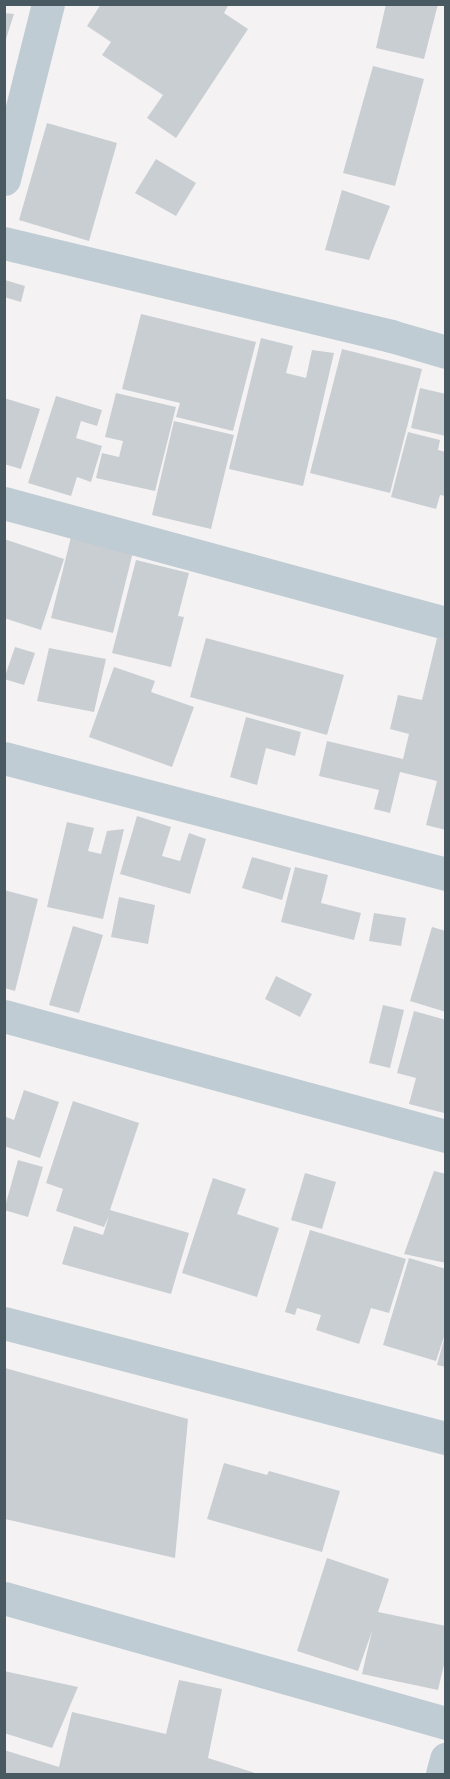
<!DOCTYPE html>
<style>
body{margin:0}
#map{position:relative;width:450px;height:1779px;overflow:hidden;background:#f5f2f3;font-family:"Space Grotesk",sans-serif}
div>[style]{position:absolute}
.building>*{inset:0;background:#c9ced2}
.street>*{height:33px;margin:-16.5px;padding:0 16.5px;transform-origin:16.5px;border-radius:16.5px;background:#bfccd3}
span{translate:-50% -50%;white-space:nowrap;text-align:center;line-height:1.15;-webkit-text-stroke:4.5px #fff;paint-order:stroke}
.frame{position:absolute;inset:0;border:6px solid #485962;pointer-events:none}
</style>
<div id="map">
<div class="building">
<div style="clip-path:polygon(101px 4px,229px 4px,224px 13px,248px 29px,176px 138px,147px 118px,163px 95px,102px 55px,111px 42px,87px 26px)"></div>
<div style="clip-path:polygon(386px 4px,438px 4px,424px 59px,376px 48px)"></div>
<div style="clip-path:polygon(4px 13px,14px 14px,5px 42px,4px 42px)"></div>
<div style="clip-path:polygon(373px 66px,424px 79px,395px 186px,343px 173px)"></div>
<div style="clip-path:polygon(47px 123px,117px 143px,89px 241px,19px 220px)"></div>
<div style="clip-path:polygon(156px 159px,196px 183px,176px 216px,135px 193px)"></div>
<div style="clip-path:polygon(342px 190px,390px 206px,369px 260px,325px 250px)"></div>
<div style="clip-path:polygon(5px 280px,25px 286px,21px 302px,4px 297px)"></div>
<div style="clip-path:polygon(141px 314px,256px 342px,233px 431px,176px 417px,180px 403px,122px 389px)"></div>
<div style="clip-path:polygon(261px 338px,293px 346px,286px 373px,306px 378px,312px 350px,334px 353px,303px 486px,229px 469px)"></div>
<div style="clip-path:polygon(342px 349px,422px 369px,390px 493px,310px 473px)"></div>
<div style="clip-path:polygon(420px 388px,446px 394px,446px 436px,411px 428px)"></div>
<div style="clip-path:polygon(116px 393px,176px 407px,155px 491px,96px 478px,102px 453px,119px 457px,123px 441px,105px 437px)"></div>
<div style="clip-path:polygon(56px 396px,102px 410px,97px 426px,81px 421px,76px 438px,102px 446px,91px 482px,77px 477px,71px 496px,28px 483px)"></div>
<div style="clip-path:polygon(4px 398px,40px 409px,21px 469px,4px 464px)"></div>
<div style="clip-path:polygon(174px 421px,234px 435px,211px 529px,152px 515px)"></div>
<div style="clip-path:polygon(408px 432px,440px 440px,438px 450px,446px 452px,446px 496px,440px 495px,436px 509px,391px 497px)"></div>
<div style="clip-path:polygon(71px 537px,133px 552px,113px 633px,51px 618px)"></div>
<div style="clip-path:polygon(4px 539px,64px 559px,41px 630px,4px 618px)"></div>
<div style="clip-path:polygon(136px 560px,189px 573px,178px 616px,184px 617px,171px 667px,112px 653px)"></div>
<div style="clip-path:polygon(206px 638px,344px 675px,327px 735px,190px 697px)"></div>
<div style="clip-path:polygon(437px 638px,446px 640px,446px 830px,426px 825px,437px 781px,400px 772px,390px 813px,374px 809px,379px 790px,319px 776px,327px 741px,403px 759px,409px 734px,390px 729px,398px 695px,422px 700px)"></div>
<div style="clip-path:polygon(15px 647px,35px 653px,24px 685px,4px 679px)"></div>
<div style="clip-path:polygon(49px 648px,106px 659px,94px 712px,37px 701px)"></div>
<div style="clip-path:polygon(114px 667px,155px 681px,151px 692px,194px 707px,172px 767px,89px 737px)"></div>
<div style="clip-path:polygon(246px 717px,301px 732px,295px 756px,266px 748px,257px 785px,230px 777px)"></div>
<div style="clip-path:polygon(137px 816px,171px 827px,162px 856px,180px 861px,189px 833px,206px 839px,190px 894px,120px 874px)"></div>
<div style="clip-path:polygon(67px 822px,94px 828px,88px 851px,101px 854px,107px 831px,124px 829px,103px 919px,47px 907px)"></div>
<div style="clip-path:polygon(252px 857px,291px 868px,282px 900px,242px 888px)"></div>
<div style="clip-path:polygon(295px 867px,328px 875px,321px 903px,361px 913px,354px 940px,281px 922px)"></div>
<div style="clip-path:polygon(4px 890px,38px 899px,15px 991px,4px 988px)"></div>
<div style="clip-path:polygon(119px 897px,155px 905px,148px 944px,111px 937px)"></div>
<div style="clip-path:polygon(374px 913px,406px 918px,401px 946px,369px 941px)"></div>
<div style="clip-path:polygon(73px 926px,103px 935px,79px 1013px,49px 1005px)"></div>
<div style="clip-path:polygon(432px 927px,446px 931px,446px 1012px,410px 1001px)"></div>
<div style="clip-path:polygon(276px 976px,312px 994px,300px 1017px,265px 999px)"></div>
<div style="clip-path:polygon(383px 1005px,404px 1010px,390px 1068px,369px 1063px)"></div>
<div style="clip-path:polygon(414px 1011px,446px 1020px,444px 1113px,409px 1104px,416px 1078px,397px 1073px)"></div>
<div style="clip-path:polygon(24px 1090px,59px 1102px,40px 1158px,4px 1146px,4px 1116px,14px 1120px)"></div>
<div style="clip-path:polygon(73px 1101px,139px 1123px,110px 1210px,189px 1233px,171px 1294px,62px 1264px,74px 1226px,103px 1235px,109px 1216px,104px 1227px,56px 1211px,63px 1189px,46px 1183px)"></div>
<div style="clip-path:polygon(18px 1160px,43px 1167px,28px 1217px,4px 1210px)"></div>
<div style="clip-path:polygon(434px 1171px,446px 1174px,446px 1263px,404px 1254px)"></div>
<div style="clip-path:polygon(305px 1173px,336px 1182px,322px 1229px,291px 1220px)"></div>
<div style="clip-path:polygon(213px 1178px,246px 1189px,237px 1214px,279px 1228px,257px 1297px,182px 1273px)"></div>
<div style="clip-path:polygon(310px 1230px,406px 1259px,389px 1313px,371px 1308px,359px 1344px,316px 1330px,321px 1315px,297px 1308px,295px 1315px,285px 1312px)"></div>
<div style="clip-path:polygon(409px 1258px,446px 1269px,446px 1331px,436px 1361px,383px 1345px)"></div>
<div style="clip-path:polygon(445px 1336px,446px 1337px,446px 1367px,437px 1365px)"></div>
<div style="clip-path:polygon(5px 1368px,188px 1419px,175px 1558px,5px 1519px)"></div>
<div style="clip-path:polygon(224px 1463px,267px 1475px,269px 1471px,340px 1491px,322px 1552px,207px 1519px)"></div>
<div style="clip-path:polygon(327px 1558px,389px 1579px,378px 1612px,446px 1626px,446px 1656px,438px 1690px,362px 1674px,372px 1631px,358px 1671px,297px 1651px)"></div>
<div style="clip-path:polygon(4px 1671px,78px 1687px,52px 1748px,4px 1733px)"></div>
<div style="clip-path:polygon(179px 1680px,222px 1689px,208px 1758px,258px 1774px,4px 1774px,4px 1750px,59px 1767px,72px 1712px,166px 1734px)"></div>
</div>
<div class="street">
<div style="left:4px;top:179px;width:180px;rotate:-75.9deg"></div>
<div style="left:4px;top:243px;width:398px;rotate:13.5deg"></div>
<div style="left:391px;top:336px;width:57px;rotate:16.2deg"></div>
<div style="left:4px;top:503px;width:458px;rotate:15.2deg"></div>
<div style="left:4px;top:758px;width:457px;rotate:14.7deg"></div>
<div style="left:4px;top:1016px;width:458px;rotate:15.2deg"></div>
<div style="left:4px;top:1323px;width:457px;rotate:14.6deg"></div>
<div style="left:4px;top:1598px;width:459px;rotate:15.8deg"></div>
<div style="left:442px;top:1774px;width:16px;rotate:-75deg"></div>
</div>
<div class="frame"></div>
</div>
